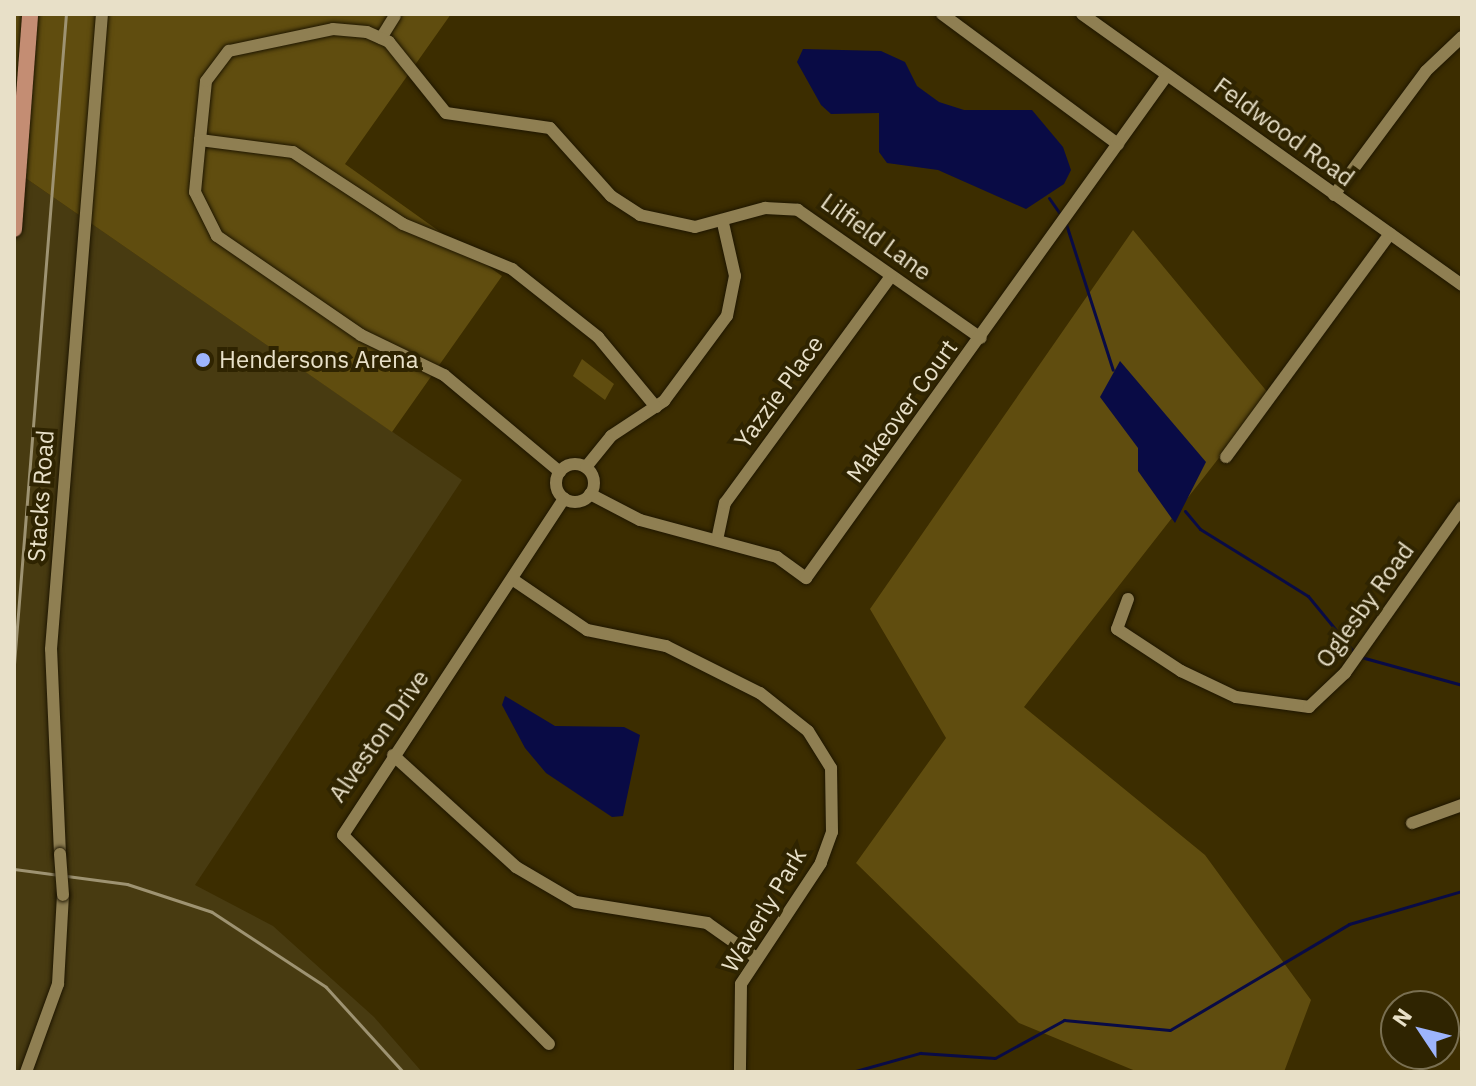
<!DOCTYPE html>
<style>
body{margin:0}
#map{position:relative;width:1476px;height:1086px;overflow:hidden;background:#3c2d00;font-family:"IBM Plex Sans",sans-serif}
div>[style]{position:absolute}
.built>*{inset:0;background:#483b11}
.green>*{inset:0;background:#604d0f}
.water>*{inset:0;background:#090b45}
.stream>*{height:3px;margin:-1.5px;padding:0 1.5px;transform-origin:1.5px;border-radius:1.5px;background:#090b45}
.roads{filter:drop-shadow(0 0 2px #1e1601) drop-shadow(0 0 2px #1e1601)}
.minor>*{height:12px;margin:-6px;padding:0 6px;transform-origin:6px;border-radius:6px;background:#8f7f52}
.minor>.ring{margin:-6px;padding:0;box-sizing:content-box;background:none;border:12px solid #8f7f52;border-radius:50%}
.major>*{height:16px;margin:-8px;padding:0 8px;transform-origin:8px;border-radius:8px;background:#c48d73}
.rail>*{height:3px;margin:-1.5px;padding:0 1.5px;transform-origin:1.5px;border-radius:1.5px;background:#9e9372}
.bridges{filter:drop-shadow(0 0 2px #1e1601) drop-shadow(0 0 2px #1e1601)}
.minor-bridge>*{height:12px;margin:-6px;padding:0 6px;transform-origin:6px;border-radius:6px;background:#8f7f52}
.dots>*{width:22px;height:22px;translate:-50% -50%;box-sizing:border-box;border:4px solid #2f2401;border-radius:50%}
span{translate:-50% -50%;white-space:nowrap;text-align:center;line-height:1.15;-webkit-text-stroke:8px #2f2401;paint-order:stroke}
.street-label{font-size:24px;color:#e8e0c8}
.poi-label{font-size:24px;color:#e8e0c8}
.left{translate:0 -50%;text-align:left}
.frame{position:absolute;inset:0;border:16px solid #e8e0c8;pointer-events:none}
.north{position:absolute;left:1380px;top:990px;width:80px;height:80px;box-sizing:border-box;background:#2f2401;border:2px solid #796f51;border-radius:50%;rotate:305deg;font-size:22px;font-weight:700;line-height:32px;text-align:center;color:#e8e0c8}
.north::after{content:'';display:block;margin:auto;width:28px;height:36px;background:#9db4fd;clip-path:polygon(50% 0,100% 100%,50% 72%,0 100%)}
</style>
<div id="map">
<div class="built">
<div style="clip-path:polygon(14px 170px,462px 480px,195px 885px,273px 926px,374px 1017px,422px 1072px,14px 1072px)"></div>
</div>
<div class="green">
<div style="clip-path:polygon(14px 14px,451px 14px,345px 164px,502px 276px,392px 432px,14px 170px)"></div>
<div style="clip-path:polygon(1133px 230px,1269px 394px,1024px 707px,1205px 855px,1311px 1000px,1284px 1072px,1138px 1072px,1019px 1023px,856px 863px,946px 738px,870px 609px)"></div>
<div style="clip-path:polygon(582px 359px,614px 384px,605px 400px,573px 376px)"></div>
</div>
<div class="water">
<div style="clip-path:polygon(803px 49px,881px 51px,905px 62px,917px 86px,939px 102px,964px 110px,1032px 110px,1063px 147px,1071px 170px,1064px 184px,1026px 209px,938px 170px,887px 163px,879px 152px,879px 113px,831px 114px,821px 105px,797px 62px)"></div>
<div style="clip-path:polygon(1120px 361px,1206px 462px,1175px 523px,1138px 471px,1138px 448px,1100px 397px)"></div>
<div style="clip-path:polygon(505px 696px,555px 726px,624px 727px,640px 735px,623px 816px,612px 817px,546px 773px,525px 748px,502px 705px)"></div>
</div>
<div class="stream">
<div style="left:1049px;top:198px;width:19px;rotate:55deg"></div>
<div style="left:1066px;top:224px;width:153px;rotate:72.2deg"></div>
<div style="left:1185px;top:511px;width:23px;rotate:50deg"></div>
<div style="left:1200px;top:529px;width:127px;rotate:31.8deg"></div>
<div style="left:1308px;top:596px;width:72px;rotate:50.6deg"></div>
<div style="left:1361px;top:657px;width:105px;rotate:15.5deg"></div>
<div style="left:852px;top:1072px;width:71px;rotate:-15.6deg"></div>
<div style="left:920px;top:1053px;width:75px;rotate:3.8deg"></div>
<div style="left:995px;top:1058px;width:79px;rotate:-28.8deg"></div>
<div style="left:1064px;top:1020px;width:106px;rotate:5.4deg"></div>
<div style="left:1170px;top:1030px;width:208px;rotate:-30.6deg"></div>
<div style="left:1349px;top:924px;width:118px;rotate:-16.3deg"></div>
</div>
<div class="roads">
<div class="minor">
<div style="left:942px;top:14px;width:219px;rotate:36.5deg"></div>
<div style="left:1082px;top:14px;width:467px;rotate:35.5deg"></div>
<div style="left:381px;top:38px;width:26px;rotate:-58deg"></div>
<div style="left:200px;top:140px;width:59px;rotate:-84.2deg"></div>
<div style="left:206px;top:81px;width:38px;rotate:-53deg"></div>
<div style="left:229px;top:51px;width:106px;rotate:-11.9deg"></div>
<div style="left:333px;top:29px;width:34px;rotate:5deg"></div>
<div style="left:367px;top:32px;width:24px;rotate:24deg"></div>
<div style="left:389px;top:42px;width:91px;rotate:51.2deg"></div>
<div style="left:446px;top:113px;width:105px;rotate:8.2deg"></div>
<div style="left:550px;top:128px;width:91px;rotate:48.1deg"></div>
<div style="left:611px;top:196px;width:35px;rotate:33deg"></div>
<div style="left:640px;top:215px;width:56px;rotate:12.3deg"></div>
<div style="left:695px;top:227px;width:73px;rotate:-15.2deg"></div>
<div style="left:765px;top:208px;width:33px;rotate:3deg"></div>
<div style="left:798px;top:210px;width:223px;rotate:35deg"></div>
<div style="left:1334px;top:195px;width:154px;rotate:-53.4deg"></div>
<div style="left:1426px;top:71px;width:50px;rotate:-43.4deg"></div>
<div style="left:1226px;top:457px;width:277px;rotate:-53.7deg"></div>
<div class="ring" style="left:556px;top:464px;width:26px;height:26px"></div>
<div style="left:586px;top:467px;width:40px;rotate:-51deg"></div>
<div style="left:611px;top:436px;width:64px;rotate:-33.4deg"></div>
<div style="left:664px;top:401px;width:106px;rotate:-53.5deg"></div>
<div style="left:727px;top:316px;width:41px;rotate:-78.7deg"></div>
<div style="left:735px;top:276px;width:54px;rotate:-102.8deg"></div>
<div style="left:560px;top:472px;width:151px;rotate:-140.1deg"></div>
<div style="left:444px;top:375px;width:92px;rotate:-154.3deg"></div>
<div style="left:361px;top:335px;width:175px;rotate:-145.5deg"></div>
<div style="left:217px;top:236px;width:49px;rotate:-116.6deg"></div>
<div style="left:195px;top:192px;width:52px;rotate:-84.5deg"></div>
<div style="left:200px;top:140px;width:94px;rotate:7.4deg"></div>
<div style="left:293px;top:152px;width:131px;rotate:33.2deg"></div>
<div style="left:403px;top:224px;width:118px;rotate:22.4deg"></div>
<div style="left:512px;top:269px;width:110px;rotate:38.3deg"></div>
<div style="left:598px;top:337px;width:91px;rotate:50.4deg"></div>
<div style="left:590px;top:494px;width:56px;rotate:27.5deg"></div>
<div style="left:640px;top:520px;width:142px;rotate:15.1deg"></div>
<div style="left:777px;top:557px;width:36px;rotate:36deg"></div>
<div style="left:806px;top:578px;width:619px;rotate:-54.33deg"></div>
<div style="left:717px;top:540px;width:38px;rotate:-78deg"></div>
<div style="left:725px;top:503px;width:281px;rotate:-53.8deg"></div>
<div style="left:512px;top:579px;width:91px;rotate:34.2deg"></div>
<div style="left:587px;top:630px;width:81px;rotate:11.4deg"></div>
<div style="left:666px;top:646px;width:105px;rotate:26.6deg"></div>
<div style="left:760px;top:693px;width:61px;rotate:38.4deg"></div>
<div style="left:808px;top:731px;width:44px;rotate:58.1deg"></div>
<div style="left:831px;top:768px;width:64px;rotate:89.1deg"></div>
<div style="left:832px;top:832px;width:33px;rotate:110deg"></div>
<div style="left:821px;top:863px;width:145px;rotate:123.5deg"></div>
<div style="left:741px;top:984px;width:88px;rotate:90.7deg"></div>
<div style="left:1128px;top:599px;width:32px;rotate:110deg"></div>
<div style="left:1117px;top:629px;width:77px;rotate:33.3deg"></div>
<div style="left:1181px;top:671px;width:61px;rotate:25.3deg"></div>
<div style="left:1236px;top:697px;width:74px;rotate:7.8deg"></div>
<div style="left:1309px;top:707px;width:50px;rotate:-43.4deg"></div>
<div style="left:1345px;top:673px;width:203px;rotate:-54.8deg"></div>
<div style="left:393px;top:755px;width:166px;rotate:42.3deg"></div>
<div style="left:516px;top:867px;width:69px;rotate:30.3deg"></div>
<div style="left:576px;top:902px;width:133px;rotate:9.1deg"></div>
<div style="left:707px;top:923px;width:59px;rotate:35.3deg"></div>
<div style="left:1412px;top:823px;width:53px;rotate:-19.8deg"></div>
<div style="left:60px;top:854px;width:205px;rotate:-92.5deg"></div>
<div style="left:51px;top:649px;width:637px;rotate:-85.41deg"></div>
<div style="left:549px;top:1044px;width:293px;rotate:-134.6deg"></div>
<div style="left:343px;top:835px;width:403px;rotate:-56.7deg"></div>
<div style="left:26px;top:1072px;width:94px;rotate:-70deg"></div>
<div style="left:58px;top:984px;width:89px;rotate:-86.8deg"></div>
</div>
<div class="major">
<div style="left:14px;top:229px;width:216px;rotate:-85.7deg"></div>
</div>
</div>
<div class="rail">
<div style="left:14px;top:664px;width:652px;rotate:-85.43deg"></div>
<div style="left:14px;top:869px;width:114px;rotate:7.6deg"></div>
<div style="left:127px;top:884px;width:89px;rotate:18.2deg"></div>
<div style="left:212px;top:912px;width:136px;rotate:33.3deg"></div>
<div style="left:326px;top:987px;width:115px;rotate:47.8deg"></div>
</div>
<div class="bridges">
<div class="minor-bridge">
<div style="left:60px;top:854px;width:41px;rotate:85.8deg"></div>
</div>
</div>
<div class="dots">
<div style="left:203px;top:360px;background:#9db4fd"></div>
</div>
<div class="street-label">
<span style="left:1284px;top:132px;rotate:36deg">Feldwood Road</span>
<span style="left:876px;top:237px;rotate:36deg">Lilfield Lane</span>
<span style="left:779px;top:392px;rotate:-54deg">Yazzie Place</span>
<span style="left:902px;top:411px;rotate:-54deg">Makeover Court</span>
<span style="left:41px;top:496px;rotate:-86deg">Stacks Road</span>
<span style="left:1365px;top:605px;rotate:-54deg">Oglesby Road</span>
<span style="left:379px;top:736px;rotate:-55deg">Alveston Drive</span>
<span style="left:764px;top:910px;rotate:-59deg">Waverly Park</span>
</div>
<div class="poi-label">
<span class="left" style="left:219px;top:360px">Hendersons Arena</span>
</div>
<div class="frame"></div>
<div class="north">N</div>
</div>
